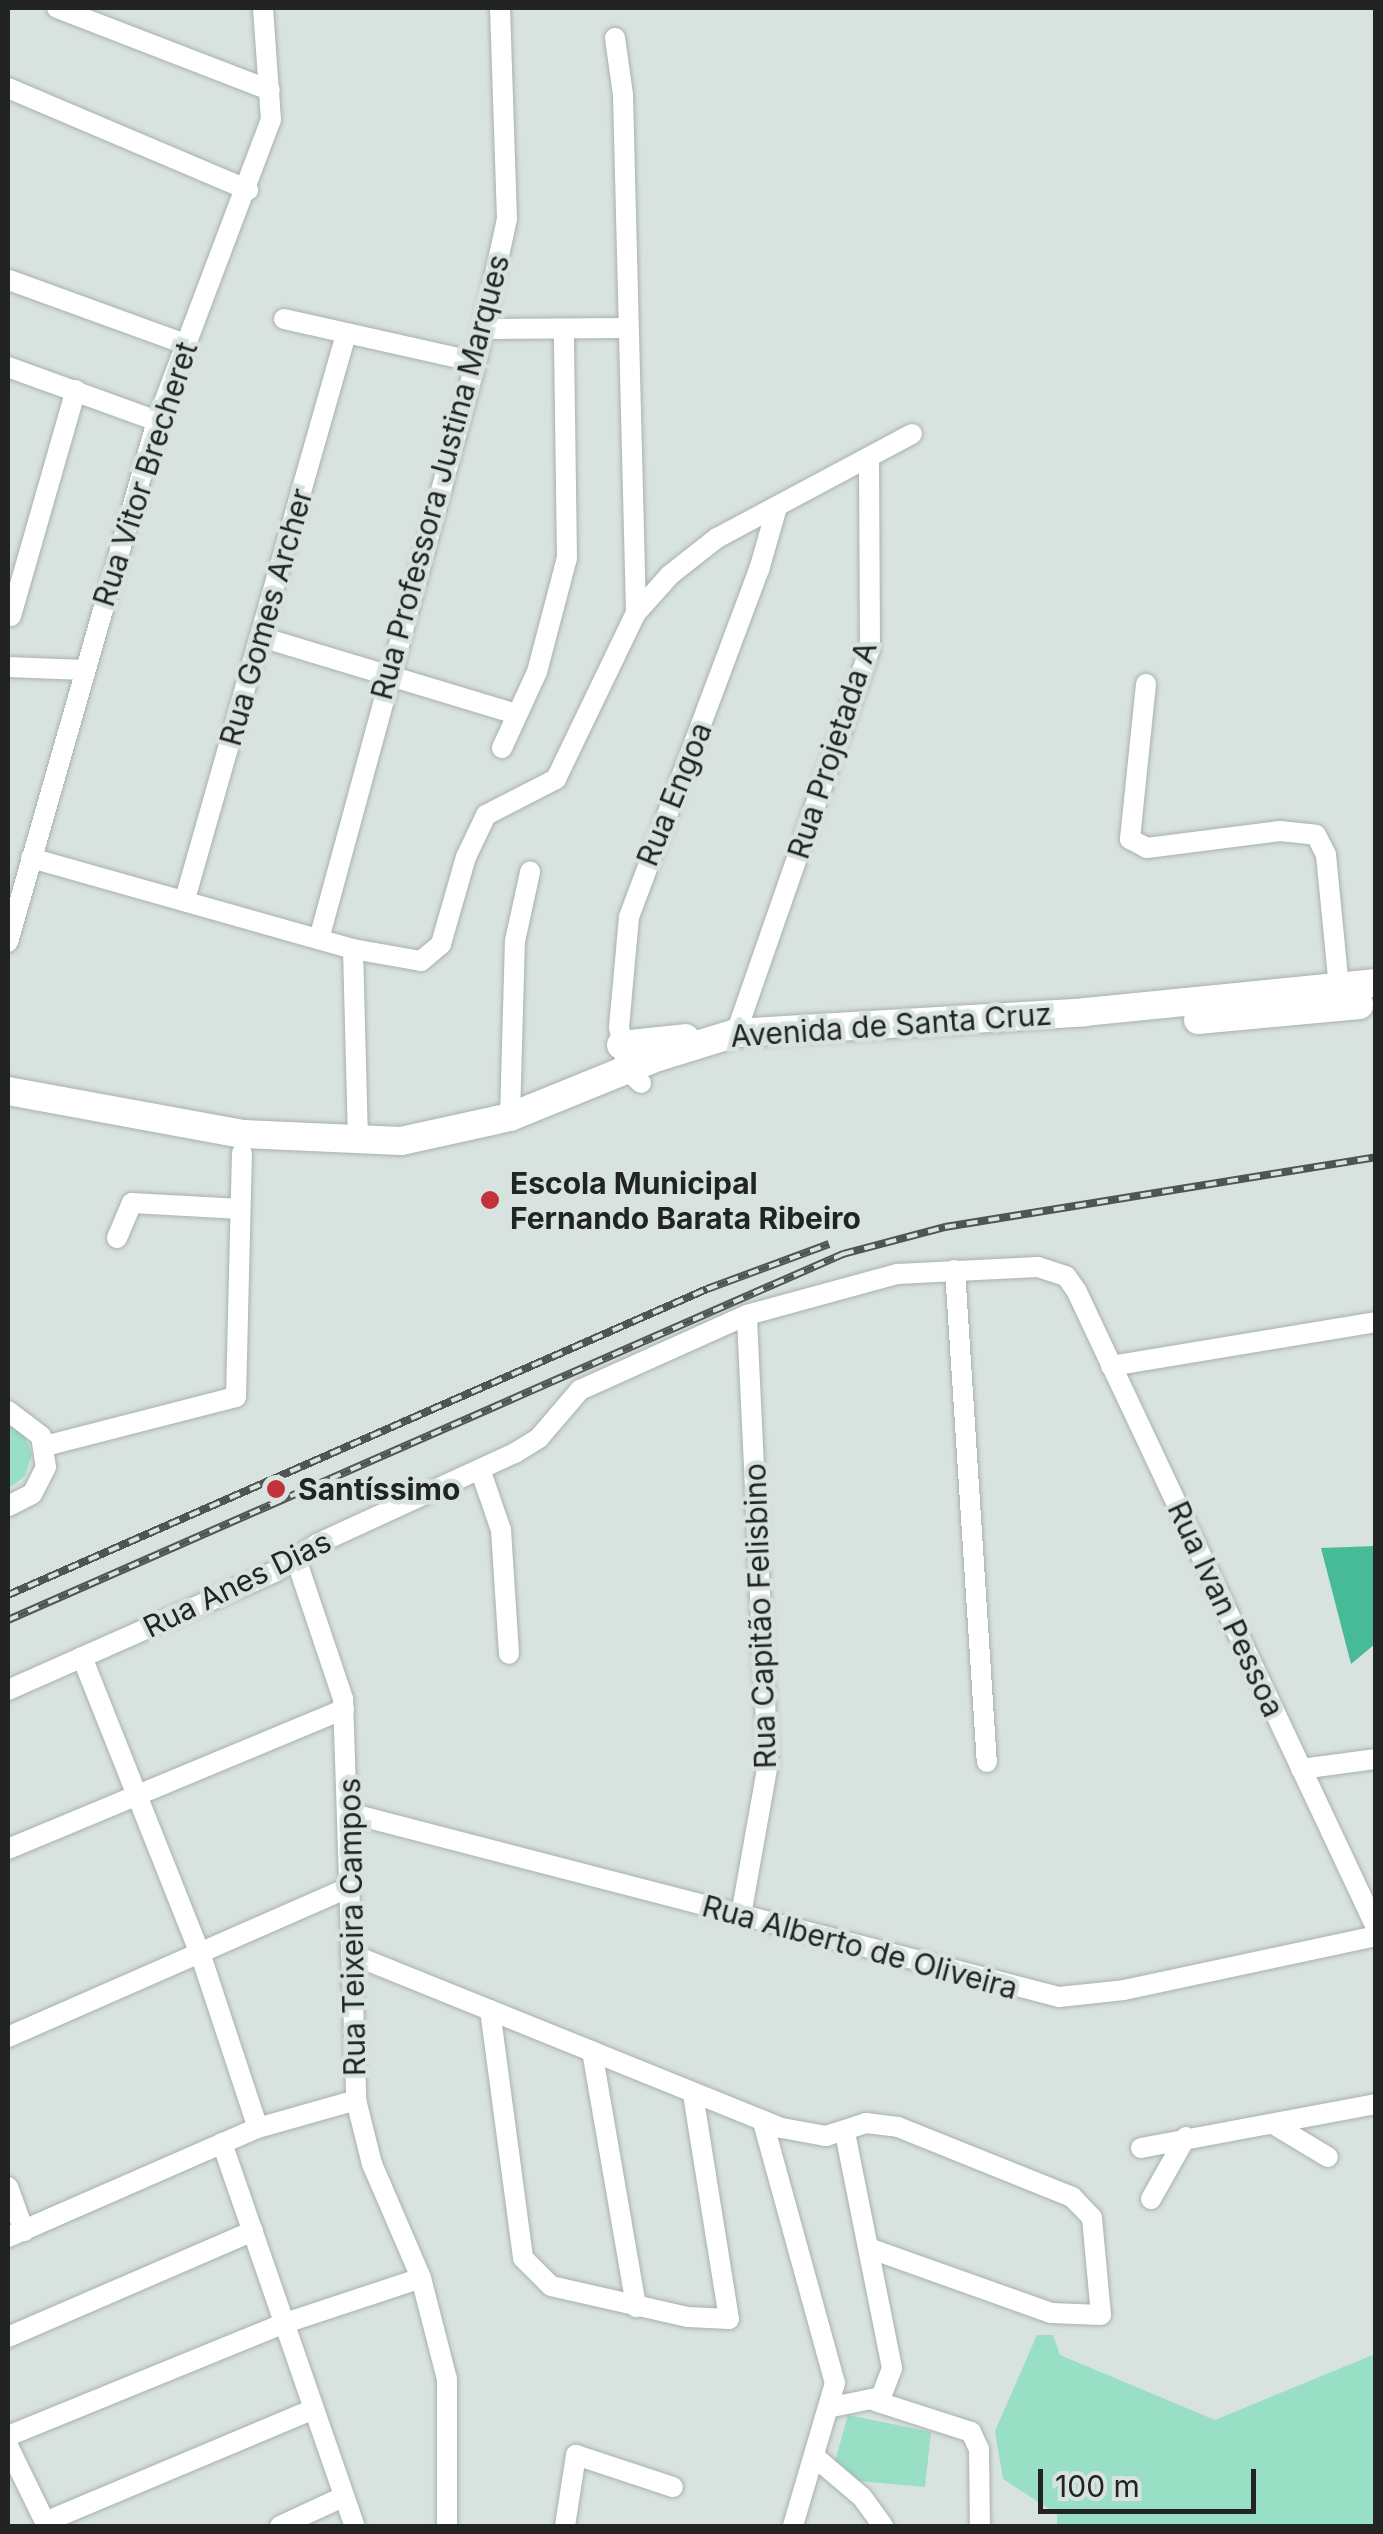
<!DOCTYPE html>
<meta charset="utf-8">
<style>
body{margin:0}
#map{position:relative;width:1383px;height:2534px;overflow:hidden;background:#d8e2de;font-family:Inter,sans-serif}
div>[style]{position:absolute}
.green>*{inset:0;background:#99dfc6}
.forest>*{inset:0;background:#47ba97}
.roads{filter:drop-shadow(0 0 2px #a8b1ad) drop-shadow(0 0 2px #a8b1ad)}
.minor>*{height:20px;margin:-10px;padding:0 10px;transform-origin:10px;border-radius:10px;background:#fff}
.major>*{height:28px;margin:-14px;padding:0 14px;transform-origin:14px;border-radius:14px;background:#fff}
.rail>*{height:8px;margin-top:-4px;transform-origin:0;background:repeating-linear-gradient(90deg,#d8e2de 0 11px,#505553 0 22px);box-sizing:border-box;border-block:2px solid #505553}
.dots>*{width:28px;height:28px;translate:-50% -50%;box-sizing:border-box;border:5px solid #d8e2de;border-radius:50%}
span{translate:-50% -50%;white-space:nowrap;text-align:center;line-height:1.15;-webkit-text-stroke:9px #d8e2de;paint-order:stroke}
.street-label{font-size:30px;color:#212423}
.poi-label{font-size:30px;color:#212423;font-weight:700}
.left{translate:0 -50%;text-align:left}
.frame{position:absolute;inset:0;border:10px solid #212423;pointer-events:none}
.scale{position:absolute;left:1038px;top:2469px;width:218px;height:45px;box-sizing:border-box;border:5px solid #212423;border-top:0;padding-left:12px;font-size:30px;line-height:35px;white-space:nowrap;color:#212423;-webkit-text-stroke:8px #d8e2de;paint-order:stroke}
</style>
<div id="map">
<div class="green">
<div style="clip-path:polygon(8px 1423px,23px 1432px,32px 1454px,25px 1476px,8px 1489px)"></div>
<div style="clip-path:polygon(1037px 2335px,1053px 2335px,1060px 2355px,1215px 2420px,1375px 2354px,1375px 2526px,1057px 2526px,1057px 2514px,1003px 2479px,995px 2431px)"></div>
<div style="clip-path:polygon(848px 2415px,931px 2432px,925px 2487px,858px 2481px,835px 2461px)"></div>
</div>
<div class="forest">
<div style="clip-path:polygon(1375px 1546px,1375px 1644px,1351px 1664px,1321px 1548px)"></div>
</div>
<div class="roads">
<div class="minor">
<div style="left:57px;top:8px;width:228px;rotate:21.1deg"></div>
<div style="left:615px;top:38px;width:58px;rotate:82deg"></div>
<div style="left:623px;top:95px;width:518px;rotate:88.56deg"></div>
<div style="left:8px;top:88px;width:261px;rotate:23deg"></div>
<div style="left:9px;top:280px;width:187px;rotate:20deg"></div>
<div style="left:284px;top:319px;width:197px;rotate:12.6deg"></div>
<div style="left:484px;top:329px;width:142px;rotate:-0.4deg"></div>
<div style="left:8px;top:367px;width:158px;rotate:19.9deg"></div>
<div style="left:11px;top:616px;width:235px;rotate:-74deg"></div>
<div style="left:261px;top:637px;width:266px;rotate:16.8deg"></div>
<div style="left:8px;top:667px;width:76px;rotate:2.3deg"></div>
<div style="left:1146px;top:684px;width:156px;rotate:95.9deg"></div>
<div style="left:1130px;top:839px;width:19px;rotate:28deg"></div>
<div style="left:1147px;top:848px;width:134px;rotate:-7.3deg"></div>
<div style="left:1280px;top:831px;width:36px;rotate:6deg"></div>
<div style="left:1316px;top:835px;width:22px;rotate:63deg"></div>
<div style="left:1326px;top:855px;width:134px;rotate:84.4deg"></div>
<div style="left:502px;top:748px;width:84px;rotate:-65.3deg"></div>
<div style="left:537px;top:672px;width:118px;rotate:-75.3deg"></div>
<div style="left:567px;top:558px;width:229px;rotate:-90.8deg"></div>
<div style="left:31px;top:858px;width:335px;rotate:15.8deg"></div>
<div style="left:353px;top:949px;width:69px;rotate:10deg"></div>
<div style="left:421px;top:961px;width:26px;rotate:-40deg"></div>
<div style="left:441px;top:944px;width:91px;rotate:-74deg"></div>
<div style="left:466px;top:857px;width:47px;rotate:-64.5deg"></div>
<div style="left:486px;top:815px;width:79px;rotate:-27.2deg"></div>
<div style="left:556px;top:779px;width:184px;rotate:-64.3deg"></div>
<div style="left:636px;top:613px;width:51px;rotate:-48.2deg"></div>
<div style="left:670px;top:575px;width:60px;rotate:-38.2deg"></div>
<div style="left:717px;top:538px;width:221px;rotate:-28.1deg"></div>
<div style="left:185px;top:899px;width:587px;rotate:-74.09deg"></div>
<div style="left:319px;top:939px;width:598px;rotate:-74.78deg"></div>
<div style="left:476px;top:362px;width:146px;rotate:-77.8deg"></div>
<div style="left:507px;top:219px;width:211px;rotate:-91.9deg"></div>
<div style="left:8px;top:942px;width:542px;rotate:-74.04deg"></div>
<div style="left:157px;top:421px;width:322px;rotate:-69.3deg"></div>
<div style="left:271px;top:120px;width:112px;rotate:-94.1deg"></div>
<div style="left:353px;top:949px;width:193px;rotate:88.5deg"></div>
<div style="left:736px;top:1033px;width:407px;rotate:-70.8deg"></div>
<div style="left:870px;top:649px;width:192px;rotate:-90.3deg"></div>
<div style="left:641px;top:1083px;width:19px;rotate:-137deg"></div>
<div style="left:627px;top:1070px;width:44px;rotate:-100.5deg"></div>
<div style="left:619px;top:1027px;width:110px;rotate:-84.8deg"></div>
<div style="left:629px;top:917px;width:371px;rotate:-69.5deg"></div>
<div style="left:759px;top:570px;width:66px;rotate:-74.1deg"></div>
<div style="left:510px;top:1117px;width:176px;rotate:-88.4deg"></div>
<div style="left:515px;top:941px;width:71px;rotate:-77.7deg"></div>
<div style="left:117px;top:1238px;width:38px;rotate:-67deg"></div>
<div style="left:132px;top:1203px;width:108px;rotate:3.2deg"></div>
<div style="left:955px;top:1270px;width:493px;rotate:86.3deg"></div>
<div style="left:1111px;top:1366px;width:269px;rotate:-9.4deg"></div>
<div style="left:8px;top:1411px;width:41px;rotate:37.1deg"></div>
<div style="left:41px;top:1436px;width:31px;rotate:81deg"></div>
<div style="left:46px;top:1467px;width:30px;rotate:117deg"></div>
<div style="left:32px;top:1494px;width:27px;rotate:153deg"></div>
<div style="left:45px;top:1446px;width:197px;rotate:-14.4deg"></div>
<div style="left:236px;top:1397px;width:244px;rotate:-88.6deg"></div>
<div style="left:480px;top:1469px;width:65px;rotate:71deg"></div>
<div style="left:501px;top:1530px;width:124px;rotate:86.3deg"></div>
<div style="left:296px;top:1559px;width:148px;rotate:71.4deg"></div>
<div style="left:343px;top:1699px;width:401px;rotate:88.1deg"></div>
<div style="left:356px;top:2100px;width:66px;rotate:76deg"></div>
<div style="left:372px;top:2164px;width:124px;rotate:66.7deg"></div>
<div style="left:421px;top:2278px;width:104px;rotate:75.6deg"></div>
<div style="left:447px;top:2379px;width:147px;rotate:90deg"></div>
<div style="left:82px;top:1657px;width:319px;rotate:68.3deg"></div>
<div style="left:200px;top:1953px;width:184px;rotate:71.7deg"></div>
<div style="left:8px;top:1690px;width:293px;rotate:-23.9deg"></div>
<div style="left:276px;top:1571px;width:51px;rotate:-33.1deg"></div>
<div style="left:319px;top:1543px;width:216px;rotate:-24.7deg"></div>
<div style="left:515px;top:1453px;width:28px;rotate:-32deg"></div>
<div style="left:539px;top:1438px;width:63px;rotate:-49.5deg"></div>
<div style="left:580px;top:1390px;width:183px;rotate:-24.2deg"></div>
<div style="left:747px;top:1315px;width:156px;rotate:-15.3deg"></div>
<div style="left:897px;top:1274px;width:141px;rotate:-2.8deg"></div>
<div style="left:1038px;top:1267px;width:29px;rotate:18deg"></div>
<div style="left:1066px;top:1276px;width:19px;rotate:55deg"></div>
<div style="left:1077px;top:1292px;width:702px;rotate:64.79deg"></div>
<div style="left:1301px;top:1769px;width:76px;rotate:-7.6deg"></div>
<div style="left:349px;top:1813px;width:733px;rotate:14.53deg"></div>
<div style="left:1059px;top:1997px;width:65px;rotate:-6.1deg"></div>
<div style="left:1124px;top:1990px;width:258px;rotate:-12.1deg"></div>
<div style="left:8px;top:1849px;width:364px;rotate:-22.6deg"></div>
<div style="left:741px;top:1915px;width:153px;rotate:-79.9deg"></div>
<div style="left:768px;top:1764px;width:449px;rotate:-92.7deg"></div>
<div style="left:351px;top:1954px;width:465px;rotate:22deg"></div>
<div style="left:782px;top:2128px;width:45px;rotate:10.3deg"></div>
<div style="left:826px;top:2136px;width:42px;rotate:-18deg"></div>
<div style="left:866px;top:2123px;width:32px;rotate:7deg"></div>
<div style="left:898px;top:2127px;width:188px;rotate:21.9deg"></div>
<div style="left:1072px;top:2197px;width:29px;rotate:46deg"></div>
<div style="left:1092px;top:2218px;width:97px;rotate:84.7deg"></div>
<div style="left:1101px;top:2315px;width:50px;rotate:-177.7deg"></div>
<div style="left:1051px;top:2313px;width:191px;rotate:-160.4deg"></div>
<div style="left:490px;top:2010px;width:250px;rotate:82.4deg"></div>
<div style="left:523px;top:2258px;width:40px;rotate:45deg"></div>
<div style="left:551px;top:2286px;width:140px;rotate:12.8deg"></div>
<div style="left:688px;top:2317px;width:41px;rotate:2.8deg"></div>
<div style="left:729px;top:2319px;width:228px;rotate:-99.1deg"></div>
<div style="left:8px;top:2037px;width:373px;rotate:-23.7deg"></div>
<div style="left:592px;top:2051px;width:260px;rotate:80.2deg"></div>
<div style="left:763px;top:2122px;width:271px;rotate:74.6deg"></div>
<div style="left:835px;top:2383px;width:149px;rotate:106.4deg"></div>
<div style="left:1273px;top:2124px;width:64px;rotate:31deg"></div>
<div style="left:222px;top:2143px;width:405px;rotate:70.9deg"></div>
<div style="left:1141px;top:2148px;width:239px;rotate:-10.6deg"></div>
<div style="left:8px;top:2187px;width:47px;rotate:70deg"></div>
<div style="left:1151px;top:2199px;width:71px;rotate:-60.6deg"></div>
<div style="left:8px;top:2237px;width:273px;rotate:-23.6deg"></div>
<div style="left:258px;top:2128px;width:102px;rotate:-15.9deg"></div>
<div style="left:8px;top:2337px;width:267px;rotate:-23.4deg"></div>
<div style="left:875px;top:2401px;width:101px;rotate:17.9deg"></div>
<div style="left:971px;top:2432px;width:19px;rotate:65deg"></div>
<div style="left:979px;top:2449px;width:77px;rotate:89.3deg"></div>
<div style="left:832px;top:2407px;width:50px;rotate:-11.5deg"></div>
<div style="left:881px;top:2397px;width:31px;rotate:-69deg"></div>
<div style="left:892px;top:2368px;width:241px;rotate:-101.3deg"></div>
<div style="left:8px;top:2436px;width:299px;rotate:-22.2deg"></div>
<div style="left:285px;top:2323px;width:143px;rotate:-18.3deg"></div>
<div style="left:8px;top:2446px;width:85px;rotate:64deg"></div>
<div style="left:45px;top:2522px;width:289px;rotate:-22.8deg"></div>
<div style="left:816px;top:2458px;width:60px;rotate:40.3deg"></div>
<div style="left:862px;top:2497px;width:36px;rotate:54deg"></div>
<div style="left:280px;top:2526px;width:69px;rotate:-24.7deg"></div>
<div style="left:565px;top:2526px;width:72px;rotate:-81.2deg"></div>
<div style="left:576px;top:2455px;width:102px;rotate:18.3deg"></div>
</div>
<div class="major">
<div style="left:1198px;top:1020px;width:162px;rotate:-5.3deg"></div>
<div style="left:621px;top:1045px;width:65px;rotate:-6.1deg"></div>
<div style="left:8px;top:1091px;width:239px;rotate:10.4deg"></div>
<div style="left:243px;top:1134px;width:158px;rotate:2.5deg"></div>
<div style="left:401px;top:1141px;width:112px;rotate:-12.4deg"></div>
<div style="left:510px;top:1117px;width:160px;rotate:-22.1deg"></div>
<div style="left:658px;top:1057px;width:82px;rotate:-17.1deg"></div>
<div style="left:736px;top:1033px;width:350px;rotate:-3.4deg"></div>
<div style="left:1085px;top:1012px;width:292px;rotate:-5.7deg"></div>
</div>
</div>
<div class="rail">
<div style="left:8px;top:1595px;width:763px;rotate:-23.64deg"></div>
<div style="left:707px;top:1289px;width:130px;rotate:-20.2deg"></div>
<div style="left:8px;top:1620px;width:912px;rotate:-23.67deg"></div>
<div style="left:843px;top:1254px;width:106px;rotate:-14.8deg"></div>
<div style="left:945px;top:1227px;width:437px;rotate:-9.2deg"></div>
</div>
<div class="dots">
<div style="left:490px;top:1200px;background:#c2323d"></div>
<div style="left:276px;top:1489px;background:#c2323d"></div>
</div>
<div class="street-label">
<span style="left:145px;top:474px;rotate:-72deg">Rua Vitor Brecheret</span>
<span style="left:440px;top:477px;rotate:-75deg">Rua Professora Justina Marques</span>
<span style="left:266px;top:617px;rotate:-74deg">Rua Gomes Archer</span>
<span style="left:832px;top:750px;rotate:-72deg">Rua Projetada A</span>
<span style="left:674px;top:794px;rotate:-68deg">Rua Engoa</span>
<span style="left:891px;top:1025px;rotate:-4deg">Avenida de Santa Cruz</span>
<span style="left:237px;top:1584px;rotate:-26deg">Rua Anes Dias</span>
<span style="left:1226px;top:1609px;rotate:65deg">Rua Ivan Pessoa</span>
<span style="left:760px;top:1616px;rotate:-92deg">Rua Capitão Felisbino</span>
<span style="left:352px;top:1927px;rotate:-91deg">Rua Teixeira Campos</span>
<span style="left:860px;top:1947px;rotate:15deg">Rua Alberto de Oliveira</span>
</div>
<div class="poi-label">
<span class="left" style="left:510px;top:1200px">Escola Municipal<br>Fernando Barata Ribeiro</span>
<span class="left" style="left:298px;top:1489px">Santíssimo</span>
</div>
<div class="frame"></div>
<div class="scale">100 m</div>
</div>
